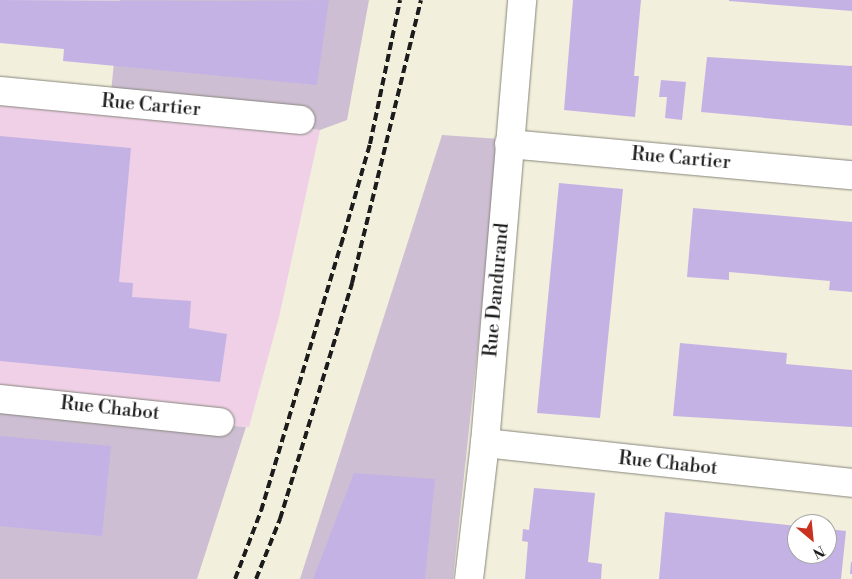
<!DOCTYPE html>
<style>
body{margin:0}
#map{position:relative;width:852px;height:579px;overflow:hidden;background:#f2efdc;font-family:"Libre Bodoni",serif}
div>[style]{position:absolute}
.built>*{inset:0;background:#efd0e7}
.industrial>*{inset:0;background:#cdbed3}
.building>*{inset:0;background:#c5b2e5}
.roads{filter:drop-shadow(0 0 1px #87867c) drop-shadow(0 0 1px #87867c)}
.minor>*{height:28px;margin:-14px;padding:0 14px;transform-origin:14px;border-radius:14px;background:#fff}
.rail>*{height:4px;margin-top:-2px;transform-origin:0;background:repeating-linear-gradient(90deg,#1c1c1c 0 8px,transparent 0 12px)}
span{translate:-50% -50%;white-space:nowrap;text-align:center;line-height:1.15;-webkit-text-stroke:4px #fff;paint-order:stroke}
.street-label{font-size:19px;color:#1c1c1c}
.north{position:absolute;left:787px;top:514px;width:50px;height:50px;box-sizing:border-box;background:#fff;border:1px solid #a4a4a4;border-radius:50%;rotate:152deg;font-size:14px;font-weight:700;line-height:20px;text-align:center;color:#1c1c1c}
.north::after{content:'';display:block;margin:auto;width:18px;height:22px;background:#c8321e;clip-path:polygon(50% 0,100% 100%,50% 72%,0 100%)}
</style>
<div id="map">
<div class="built">
<div style="clip-path:polygon(0 93px,320px 130px,279px 317px,249px 427px,0 405px)"></div>
</div>
<div class="industrial">
<div style="clip-path:polygon(120px 0,369px 0,347px 120px,320px 130px,110px 103px)"></div>
<div style="clip-path:polygon(442px 135px,500px 139px,453px 579px,300px 579px)"></div>
<div style="clip-path:polygon(0 405px,246px 427px,197px 579px,0 579px)"></div>
</div>
<div class="building">
<div style="clip-path:polygon(0 0,229px 1px,329px 0,317px 85px,63px 61px,64px 49px,0 43px)"></div>
<div style="clip-path:polygon(573px 0,641px 0,634px 76px,639px 76px,635px 117px,564px 110px)"></div>
<div style="clip-path:polygon(729px 0,852px 0,852px 11px,729px 1px)"></div>
<div style="clip-path:polygon(707px 57px,852px 66px,852px 126px,701px 112px)"></div>
<div style="clip-path:polygon(661px 80px,686px 82px,682px 120px,665px 118px,667px 97px,659px 97px)"></div>
<div style="clip-path:polygon(0 136px,131px 148px,119px 282px,133px 283px,132px 297px,191px 301px,189px 328px,227px 334px,220px 382px,0 361px)"></div>
<div style="clip-path:polygon(559px 183px,623px 189px,600px 418px,537px 413px)"></div>
<div style="clip-path:polygon(693px 208px,852px 222px,852px 292px,829px 290px,830px 281px,729px 272px,729px 280px,687px 277px)"></div>
<div style="clip-path:polygon(680px 343px,787px 353px,786px 364px,852px 370px,852px 427px,673px 416px)"></div>
<div style="clip-path:polygon(0 436px,111px 446px,102px 536px,0 526px)"></div>
<div style="clip-path:polygon(354px 473px,435px 479px,425px 579px,313px 579px)"></div>
<div style="clip-path:polygon(534px 488px,595px 493px,588px 562px,602px 564px,601px 579px,525px 579px,528px 542px,522px 541px,523px 529px,529px 530px)"></div>
<div style="clip-path:polygon(665px 512px,797px 526px,797px 554px,827px 554px,827px 529px,846px 531px,841px 579px,659px 579px)"></div>
<div style="clip-path:polygon(851px 562px,852px 562px,852px 574px,850px 574px)"></div>
</div>
<div class="roads">
<div class="minor">
<div style="left:0;top:91px;width:302px;rotate:5.5deg"></div>
<div style="left:509px;top:144px;width:344px;rotate:5.2deg"></div>
<div style="left:0;top:399px;width:221px;rotate:6deg"></div>
<div style="left:485px;top:443px;width:369px;rotate:6.2deg"></div>
<div style="left:469px;top:579px;width:137px;rotate:-83.3deg"></div>
<div style="left:485px;top:443px;width:445px;rotate:-85.2deg"></div>
</div>
</div>
<div class="rail">
<div style="left:235px;top:579px;width:73px;rotate:-69.1deg"></div>
<div style="left:261px;top:511px;width:278px;rotate:-73.3deg"></div>
<div style="left:341px;top:245px;width:105px;rotate:-74deg"></div>
<div style="left:370px;top:144px;width:147px;rotate:-78.2deg"></div>
<div style="left:256px;top:579px;width:65px;rotate:-68.2deg"></div>
<div style="left:280px;top:519px;width:247px;rotate:-73deg"></div>
<div style="left:352px;top:283px;width:291px;rotate:-76.3deg"></div>
</div>
<div class="street-label">
<span style="left:151px;top:106px;rotate:5deg">Rue Cartier</span>
<span style="left:681px;top:159px;rotate:5deg">Rue Cartier</span>
<span style="left:497px;top:290px;rotate:-85deg">Rue Dandurand</span>
<span style="left:110px;top:409px;rotate:6deg">Rue Chabot</span>
<span style="left:668px;top:464px;rotate:6deg">Rue Chabot</span>
</div>
<div class="north">N</div>
</div>
